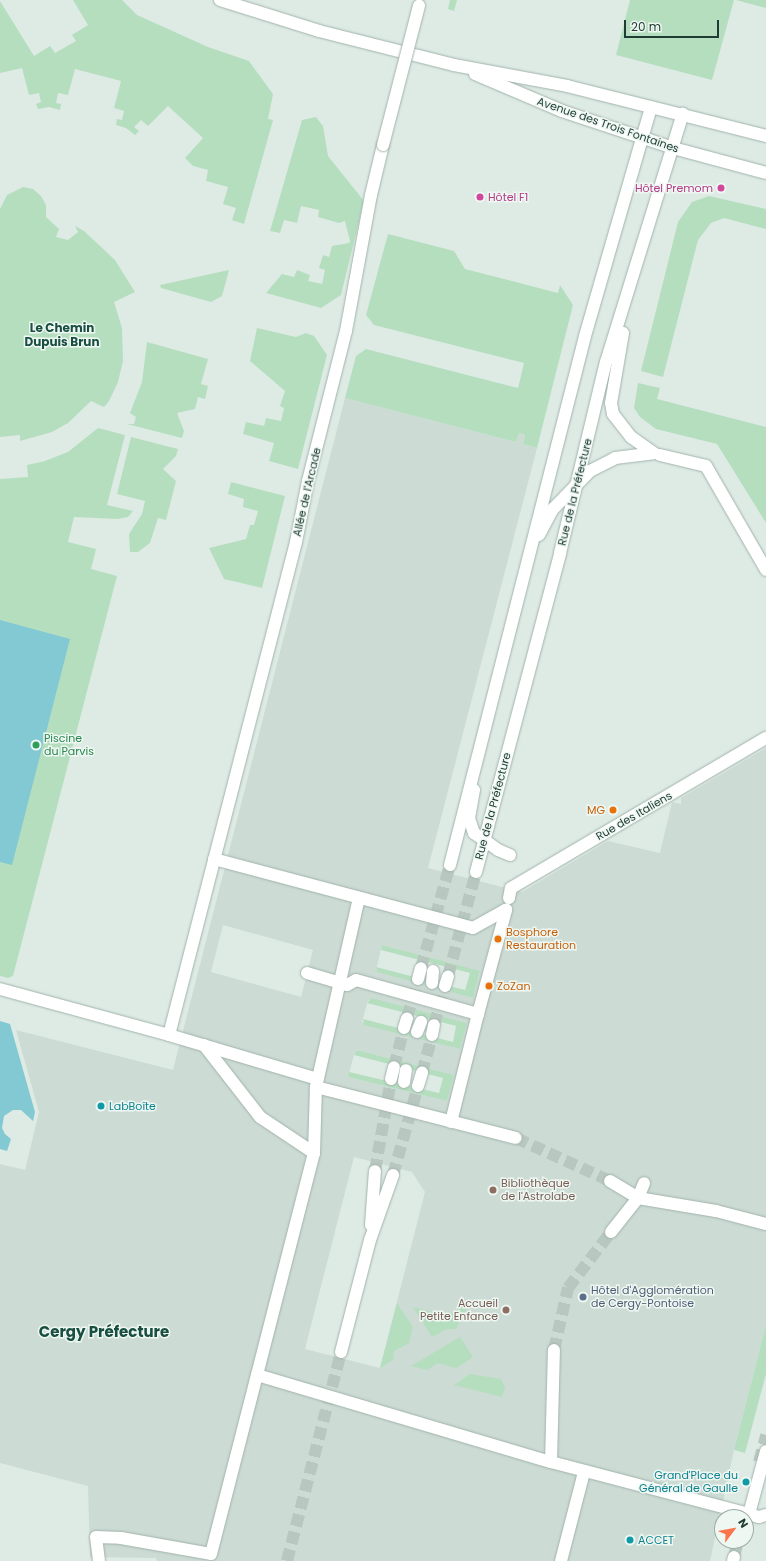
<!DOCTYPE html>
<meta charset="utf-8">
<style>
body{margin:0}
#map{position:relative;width:766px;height:1561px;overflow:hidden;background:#deebe5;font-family:Poppins,sans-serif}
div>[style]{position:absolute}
.built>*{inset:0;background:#ccdbd4}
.green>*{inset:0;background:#b5debf}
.water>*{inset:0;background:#82c9d4}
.street-tunnel>*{height:12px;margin-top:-6px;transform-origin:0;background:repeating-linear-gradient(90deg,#b8c8c1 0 12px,transparent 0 18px)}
.roads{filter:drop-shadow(0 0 1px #a1b3ac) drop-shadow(0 0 1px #a1b3ac)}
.lane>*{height:12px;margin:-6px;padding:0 6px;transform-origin:6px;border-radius:6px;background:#fff}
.street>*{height:12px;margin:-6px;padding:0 6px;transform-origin:6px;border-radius:6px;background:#fff}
.secondary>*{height:12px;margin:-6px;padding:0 6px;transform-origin:6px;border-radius:6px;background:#fff}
.bridges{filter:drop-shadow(0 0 1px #a1b3ac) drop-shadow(0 0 1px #a1b3ac)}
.street-bridge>*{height:12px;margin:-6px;padding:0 6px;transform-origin:6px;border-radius:6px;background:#fff}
.dots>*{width:11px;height:11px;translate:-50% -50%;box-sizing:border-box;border:2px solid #eff7f3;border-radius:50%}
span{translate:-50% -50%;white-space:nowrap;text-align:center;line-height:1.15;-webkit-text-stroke:3px #eff7f3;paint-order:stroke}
.street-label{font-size:11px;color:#1e3c33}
.hotel-label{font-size:11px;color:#b23c85}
.right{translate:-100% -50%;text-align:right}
.left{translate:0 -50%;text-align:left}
.leisure-label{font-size:11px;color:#27864d}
.food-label{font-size:11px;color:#c56008}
.culture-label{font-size:11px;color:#0d838f}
.education-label{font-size:11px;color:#785e54}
.service-label{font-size:11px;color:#4e5e75}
.neighbourhood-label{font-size:12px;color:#194f41;font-weight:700}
.district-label{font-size:15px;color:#194f41;font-weight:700}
.north{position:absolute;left:714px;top:1509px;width:40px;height:40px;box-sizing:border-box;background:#eff7f3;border:1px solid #9baca6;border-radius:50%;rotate:58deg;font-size:11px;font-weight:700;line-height:16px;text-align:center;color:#1e3c33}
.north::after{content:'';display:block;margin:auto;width:14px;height:18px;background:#fb744c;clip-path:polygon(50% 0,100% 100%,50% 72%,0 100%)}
.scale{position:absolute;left:624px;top:20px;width:95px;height:18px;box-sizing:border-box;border:2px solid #1e3c33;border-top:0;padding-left:5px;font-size:12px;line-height:14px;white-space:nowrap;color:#1e3c33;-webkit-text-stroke:3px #eff7f3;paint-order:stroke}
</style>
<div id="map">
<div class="built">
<div style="clip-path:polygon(evenodd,345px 398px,516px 442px,519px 433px,525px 435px,523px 444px,537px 448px,428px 868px,522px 892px,608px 841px,660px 853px,672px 802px,681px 804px,681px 798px,766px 748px,766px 1325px,734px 1450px,710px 1561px,157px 1561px,156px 1558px,90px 1557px,88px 1486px,0 1463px,0 1164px,25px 1170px,39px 1112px,16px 1030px,173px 1070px,345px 398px,223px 925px,313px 950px,301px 997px,211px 972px,223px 925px,345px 398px,382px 945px,480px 972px,473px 998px,376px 970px,382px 945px,345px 398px,368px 1000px,467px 1023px,460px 1049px,362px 1022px,368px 1000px,345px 398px,357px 1050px,454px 1075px,447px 1101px,348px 1077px,354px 1055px,357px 1050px,345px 398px,354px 1157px,412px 1172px,425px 1192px,380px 1368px,305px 1349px,354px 1157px)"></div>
</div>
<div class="green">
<div style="clip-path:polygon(73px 0,122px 0,137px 15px,208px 47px,249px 61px,273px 94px,268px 119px,273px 120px,244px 224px,232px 220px,236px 208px,223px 204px,228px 187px,206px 181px,208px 170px,193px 166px,185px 158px,203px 138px,168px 106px,148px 126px,141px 120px,134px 127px,139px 131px,135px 135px,126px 128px,116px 125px,117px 119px,122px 120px,124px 111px,114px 108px,121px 81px,75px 69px,68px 95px,58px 93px,56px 103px,61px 104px,60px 110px,49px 107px,38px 109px,36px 104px,41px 102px,39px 93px,29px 95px,22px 68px,0 73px,0 1px,34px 56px,50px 46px,55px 53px,76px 41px,72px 35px,88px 25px)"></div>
<div style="clip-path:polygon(450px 0,457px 0,454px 11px,448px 9px)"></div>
<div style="clip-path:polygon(630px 0,734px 0,712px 80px,616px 55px)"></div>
<div style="clip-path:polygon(737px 0,766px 0,766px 8px,736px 0)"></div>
<div style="clip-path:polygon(316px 117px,323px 126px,328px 156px,364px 201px,341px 295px,321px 308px,266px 293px,282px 274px,294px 277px,297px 270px,310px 275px,308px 281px,322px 284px,325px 270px,319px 268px,323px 255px,329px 257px,332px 246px,349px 243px,350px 241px,345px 221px,339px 223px,318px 217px,319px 210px,301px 206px,297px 223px,284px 220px,280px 233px,270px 231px,302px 120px)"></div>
<div style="clip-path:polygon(23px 187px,33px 189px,41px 196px,46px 205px,46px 217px,59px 229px,56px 237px,68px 240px,78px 232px,75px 226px,84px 231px,115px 260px,135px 292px,114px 302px,122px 328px,123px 361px,118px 382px,109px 401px,104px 407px,91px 401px,68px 423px,52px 432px,20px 441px,20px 435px,0 437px,0 209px,7px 195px)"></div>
<div style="clip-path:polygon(709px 196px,766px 209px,766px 229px,724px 218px,711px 223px,698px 240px,663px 377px,641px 371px,678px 222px,692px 202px)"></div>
<div style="clip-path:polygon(388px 234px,454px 251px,465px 269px,558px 293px,560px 285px,573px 305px,537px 448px,523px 444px,525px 435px,519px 433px,516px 442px,345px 398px,356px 356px,366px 349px,518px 388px,524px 363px,374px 325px,366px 315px)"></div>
<div style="clip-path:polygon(229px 270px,222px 296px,211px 302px,161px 288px,160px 285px)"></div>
<div style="clip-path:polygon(257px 328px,296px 337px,306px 333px,314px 336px,327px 355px,298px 469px,269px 461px,274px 443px,243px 434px,246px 422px,264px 426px,266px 418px,281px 421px,284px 408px,280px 406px,285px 391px,250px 361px)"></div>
<div style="clip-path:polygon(147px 342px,208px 359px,201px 384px,208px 386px,205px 399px,198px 397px,195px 409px,177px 413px,184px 431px,182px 438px,127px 424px,134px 424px,136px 417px,130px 413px,142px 382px)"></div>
<div style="clip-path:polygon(638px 383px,660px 388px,657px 399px,766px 427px,766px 523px,717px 444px,656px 429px,640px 417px,634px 408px)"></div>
<div style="clip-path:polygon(98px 428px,125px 435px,107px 505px,133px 511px,128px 517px,118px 519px,74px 517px,68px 542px,96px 549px,91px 569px,117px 576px,13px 976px,8px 978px,0 976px,0 479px,28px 477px,27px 465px,45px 461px,68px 452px)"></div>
<div style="clip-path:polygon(131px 437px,178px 449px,176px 456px,163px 469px,176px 481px,166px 520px,158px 518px,150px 543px,138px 552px,130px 552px,129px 534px,142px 514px,145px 501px,117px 494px)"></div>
<div style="clip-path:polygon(231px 482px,285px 496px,262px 588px,224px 579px,209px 548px,246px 539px,250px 525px,254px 525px,258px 511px,243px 507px,244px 499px,228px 494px)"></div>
<div style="clip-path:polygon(382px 945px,480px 971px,473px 998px,377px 972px,376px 967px,465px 990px,470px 973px,381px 950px)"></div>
<div style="clip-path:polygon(371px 998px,467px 1023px,460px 1049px,364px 1025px,363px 1019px,453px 1042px,456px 1026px,367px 1003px)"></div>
<div style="clip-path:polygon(357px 1050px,454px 1075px,447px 1101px,348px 1077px,349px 1072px,439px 1093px,443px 1078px,354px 1055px)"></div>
<div style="clip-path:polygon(471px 1301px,456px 1329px,447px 1329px,432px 1337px,413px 1307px,448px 1316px)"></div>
<div style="clip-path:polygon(397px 1303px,413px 1327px,409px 1343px,394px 1351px,393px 1360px,380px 1368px)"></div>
<div style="clip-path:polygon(766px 1325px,766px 1374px,745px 1453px,734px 1450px)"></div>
<div style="clip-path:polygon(460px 1337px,473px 1357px,456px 1368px,438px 1363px,427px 1370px,411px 1366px)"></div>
<div style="clip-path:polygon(470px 1374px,501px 1379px,505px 1387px,502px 1397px,454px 1385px)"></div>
</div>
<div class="water">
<div style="clip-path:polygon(0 620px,70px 639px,12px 865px,0 862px)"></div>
<div style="clip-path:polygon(0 1021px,10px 1024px,35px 1112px,33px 1121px,21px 1110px,13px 1110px,4px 1116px,2px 1128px,5px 1134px,11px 1139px,7px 1151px,0 1149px)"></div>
</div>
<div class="street-tunnel">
<div style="left:421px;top:968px;width:107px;rotate:-74.3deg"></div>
<div style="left:448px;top:976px;width:108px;rotate:-74.9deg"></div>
<div style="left:407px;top:1018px;width:41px;rotate:-74.2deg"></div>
<div style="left:434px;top:1025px;width:41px;rotate:-74.2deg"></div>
<div style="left:394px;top:1067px;width:40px;rotate:-75.6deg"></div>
<div style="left:422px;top:1073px;width:39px;rotate:-75deg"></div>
<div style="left:516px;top:1138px;width:103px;rotate:24.6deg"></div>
<div style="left:375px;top:1171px;width:93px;rotate:-80.1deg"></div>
<div style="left:393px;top:1175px;width:92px;rotate:-74.3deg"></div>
<div style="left:554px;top:1350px;width:64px;rotate:-77.3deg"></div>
<div style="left:568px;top:1288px;width:71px;rotate:-52.5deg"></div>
<div style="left:759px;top:1462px;width:28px;rotate:-75deg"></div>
<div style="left:734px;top:1557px;width:16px;rotate:-76deg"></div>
<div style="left:287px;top:1561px;width:216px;rotate:-75.5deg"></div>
</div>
<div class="roads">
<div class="lane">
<div style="left:474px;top:790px;width:28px;rotate:100deg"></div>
<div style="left:469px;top:818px;width:16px;rotate:72deg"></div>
<div style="left:474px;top:833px;width:29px;rotate:35deg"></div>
<div style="left:498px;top:850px;width:13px;rotate:23deg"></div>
<div style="left:432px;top:983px;width:12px;rotate:-85deg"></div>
<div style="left:417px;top:1032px;width:11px;rotate:-68deg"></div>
<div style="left:404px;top:1082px;width:12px;rotate:-81deg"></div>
</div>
<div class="street">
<div style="left:623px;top:333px;width:71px;rotate:99.7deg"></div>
<div style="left:611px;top:403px;width:11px;rotate:80deg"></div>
<div style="left:613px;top:414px;width:29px;rotate:52deg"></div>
<div style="left:631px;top:437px;width:28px;rotate:35deg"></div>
<div style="left:660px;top:455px;width:47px;rotate:13.4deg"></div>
<div style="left:706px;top:466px;width:120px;rotate:60deg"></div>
<div style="left:539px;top:535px;width:30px;rotate:-62deg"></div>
<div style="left:553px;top:509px;width:53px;rotate:-45.8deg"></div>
<div style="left:590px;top:471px;width:28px;rotate:-27deg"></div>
<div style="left:615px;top:458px;width:39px;rotate:-7deg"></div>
<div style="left:214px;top:859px;width:268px;rotate:14.9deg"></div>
<div style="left:473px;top:928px;width:38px;rotate:-29deg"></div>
<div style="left:450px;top:865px;width:546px;rotate:-75.68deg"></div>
<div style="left:585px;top:336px;width:238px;rotate:-73.9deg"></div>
<div style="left:476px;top:872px;width:330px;rotate:-75.2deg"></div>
<div style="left:560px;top:553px;width:196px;rotate:-76.5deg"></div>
<div style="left:606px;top:362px;width:260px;rotate:-72.8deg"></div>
<div style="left:509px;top:898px;width:10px;rotate:-79deg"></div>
<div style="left:511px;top:888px;width:296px;rotate:-30.5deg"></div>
<div style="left:307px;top:973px;width:42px;rotate:16.7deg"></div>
<div style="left:347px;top:985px;width:10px;rotate:-29deg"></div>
<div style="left:356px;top:980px;width:127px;rotate:15.6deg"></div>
<div style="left:478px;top:1014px;width:108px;rotate:-74.9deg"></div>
<div style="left:418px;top:979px;width:11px;rotate:-75deg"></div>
<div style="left:445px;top:986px;width:10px;rotate:-73deg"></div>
<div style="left:0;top:989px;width:175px;rotate:15.2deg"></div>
<div style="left:169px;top:1035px;width:509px;rotate:-75.55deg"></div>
<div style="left:296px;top:542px;width:62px;rotate:-78.9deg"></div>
<div style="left:308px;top:481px;width:155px;rotate:-75.8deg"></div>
<div style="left:346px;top:331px;width:138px;rotate:-79.6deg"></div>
<div style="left:371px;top:195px;width:51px;rotate:-76.5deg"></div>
<div style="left:404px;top:1028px;width:10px;rotate:-73deg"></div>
<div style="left:169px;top:1035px;width:155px;rotate:16.5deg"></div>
<div style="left:432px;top:1035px;width:10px;rotate:-79deg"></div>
<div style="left:204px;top:1045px;width:91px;rotate:52.1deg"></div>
<div style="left:260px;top:1117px;width:65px;rotate:33.7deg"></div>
<div style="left:391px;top:1079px;width:12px;rotate:-76deg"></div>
<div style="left:418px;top:1086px;width:14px;rotate:-73deg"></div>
<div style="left:316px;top:1087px;width:206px;rotate:14.3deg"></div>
<div style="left:451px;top:1122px;width:111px;rotate:-76deg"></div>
<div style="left:610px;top:1181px;width:33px;rotate:31deg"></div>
<div style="left:638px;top:1198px;width:79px;rotate:9.5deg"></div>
<div style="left:716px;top:1211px;width:52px;rotate:14.6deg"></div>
<div style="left:371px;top:1225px;width:54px;rotate:-85.8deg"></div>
<div style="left:611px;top:1232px;width:43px;rotate:-51.5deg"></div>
<div style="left:638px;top:1198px;width:16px;rotate:-68deg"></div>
<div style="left:341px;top:1352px;width:116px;rotate:-75.5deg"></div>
<div style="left:370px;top:1240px;width:69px;rotate:-70.5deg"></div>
<div style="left:257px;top:1375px;width:307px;rotate:16.5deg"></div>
<div style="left:551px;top:1462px;width:205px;rotate:14.7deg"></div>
<div style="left:749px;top:1514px;width:65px;rotate:-74.9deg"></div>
<div style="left:551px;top:1462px;width:112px;rotate:-88.5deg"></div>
<div style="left:749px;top:1514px;width:10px;rotate:17deg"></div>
<div style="left:759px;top:1517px;width:7px;rotate:-16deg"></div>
<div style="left:99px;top:1561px;width:24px;rotate:-97deg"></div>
<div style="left:96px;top:1537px;width:25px;rotate:2deg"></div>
<div style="left:121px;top:1538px;width:91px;rotate:10.1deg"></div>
<div style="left:211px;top:1554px;width:414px;rotate:-75.6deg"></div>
<div style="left:314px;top:1153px;width:66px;rotate:-88.3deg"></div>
<div style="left:316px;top:1087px;width:194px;rotate:-77.2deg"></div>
<div style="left:561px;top:1561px;width:92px;rotate:-75.5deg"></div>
<div style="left:733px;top:1561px;width:4px;rotate:-76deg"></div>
</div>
<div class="secondary">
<div style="left:220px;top:0;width:104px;rotate:17.4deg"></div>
<div style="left:319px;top:31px;width:139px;rotate:14.1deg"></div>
<div style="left:454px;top:65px;width:115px;rotate:10.5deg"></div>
<div style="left:567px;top:86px;width:205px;rotate:14.1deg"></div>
<div style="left:475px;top:74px;width:95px;rotate:23deg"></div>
<div style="left:562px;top:111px;width:117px;rotate:18.4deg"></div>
<div style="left:673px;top:148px;width:96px;rotate:15deg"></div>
</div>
</div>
<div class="bridges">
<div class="street-bridge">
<div style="left:383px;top:145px;width:144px;rotate:-75.5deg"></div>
</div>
</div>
<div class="dots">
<div style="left:721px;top:188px;background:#d1479c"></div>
<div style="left:480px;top:197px;background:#d1479c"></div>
<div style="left:36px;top:745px;background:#2e9e5b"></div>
<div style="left:613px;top:810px;background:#e8710a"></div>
<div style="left:498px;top:939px;background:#e8710a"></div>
<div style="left:489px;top:986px;background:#e8710a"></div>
<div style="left:101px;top:1106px;background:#0f9aa8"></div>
<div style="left:493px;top:1190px;background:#8d6e63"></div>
<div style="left:583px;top:1297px;background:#5c6f8a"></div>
<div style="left:506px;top:1310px;background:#8d6e63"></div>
<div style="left:746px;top:1482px;background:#0f9aa8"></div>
<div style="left:630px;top:1540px;background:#0f9aa8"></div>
</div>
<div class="street-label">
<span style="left:608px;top:125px;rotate:19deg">Avenue des Trois Fontaines</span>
<span style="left:307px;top:492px;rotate:-77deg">Allée de l'Arcade</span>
<span style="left:575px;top:492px;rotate:-76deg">Rue de la Préfecture</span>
<span style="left:493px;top:806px;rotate:-75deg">Rue de la Préfecture</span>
<span style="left:634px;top:816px;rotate:-30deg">Rue des Italiens</span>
</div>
<div class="hotel-label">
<span class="right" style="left:713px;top:188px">Hôtel Premom</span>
<span class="left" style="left:488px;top:197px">Hôtel F1</span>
</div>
<div class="leisure-label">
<span class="left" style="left:44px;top:745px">Piscine<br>du Parvis</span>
</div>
<div class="food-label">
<span class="right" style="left:605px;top:810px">MG</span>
<span class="left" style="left:506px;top:939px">Bosphore<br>Restauration</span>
<span class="left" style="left:497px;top:986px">ZoZan</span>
</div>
<div class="culture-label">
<span class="left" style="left:109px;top:1106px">LabBoîte</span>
<span class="right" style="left:738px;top:1482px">Grand'Place du<br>Général de Gaulle</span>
<span class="left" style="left:638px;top:1540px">ACCET</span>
</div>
<div class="education-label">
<span class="left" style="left:501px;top:1190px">Bibliothèque<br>de l'Astrolabe</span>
<span class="right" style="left:498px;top:1310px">Accueil<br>Petite Enfance</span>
</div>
<div class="service-label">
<span class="left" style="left:591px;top:1297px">Hôtel d'Agglomération<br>de Cergy-Pontoise</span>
</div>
<div class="neighbourhood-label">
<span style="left:62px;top:335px">Le Chemin<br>Dupuis Brun</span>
</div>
<div class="district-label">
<span style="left:104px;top:1332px">Cergy Préfecture</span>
</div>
<div class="north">N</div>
<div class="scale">20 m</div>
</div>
